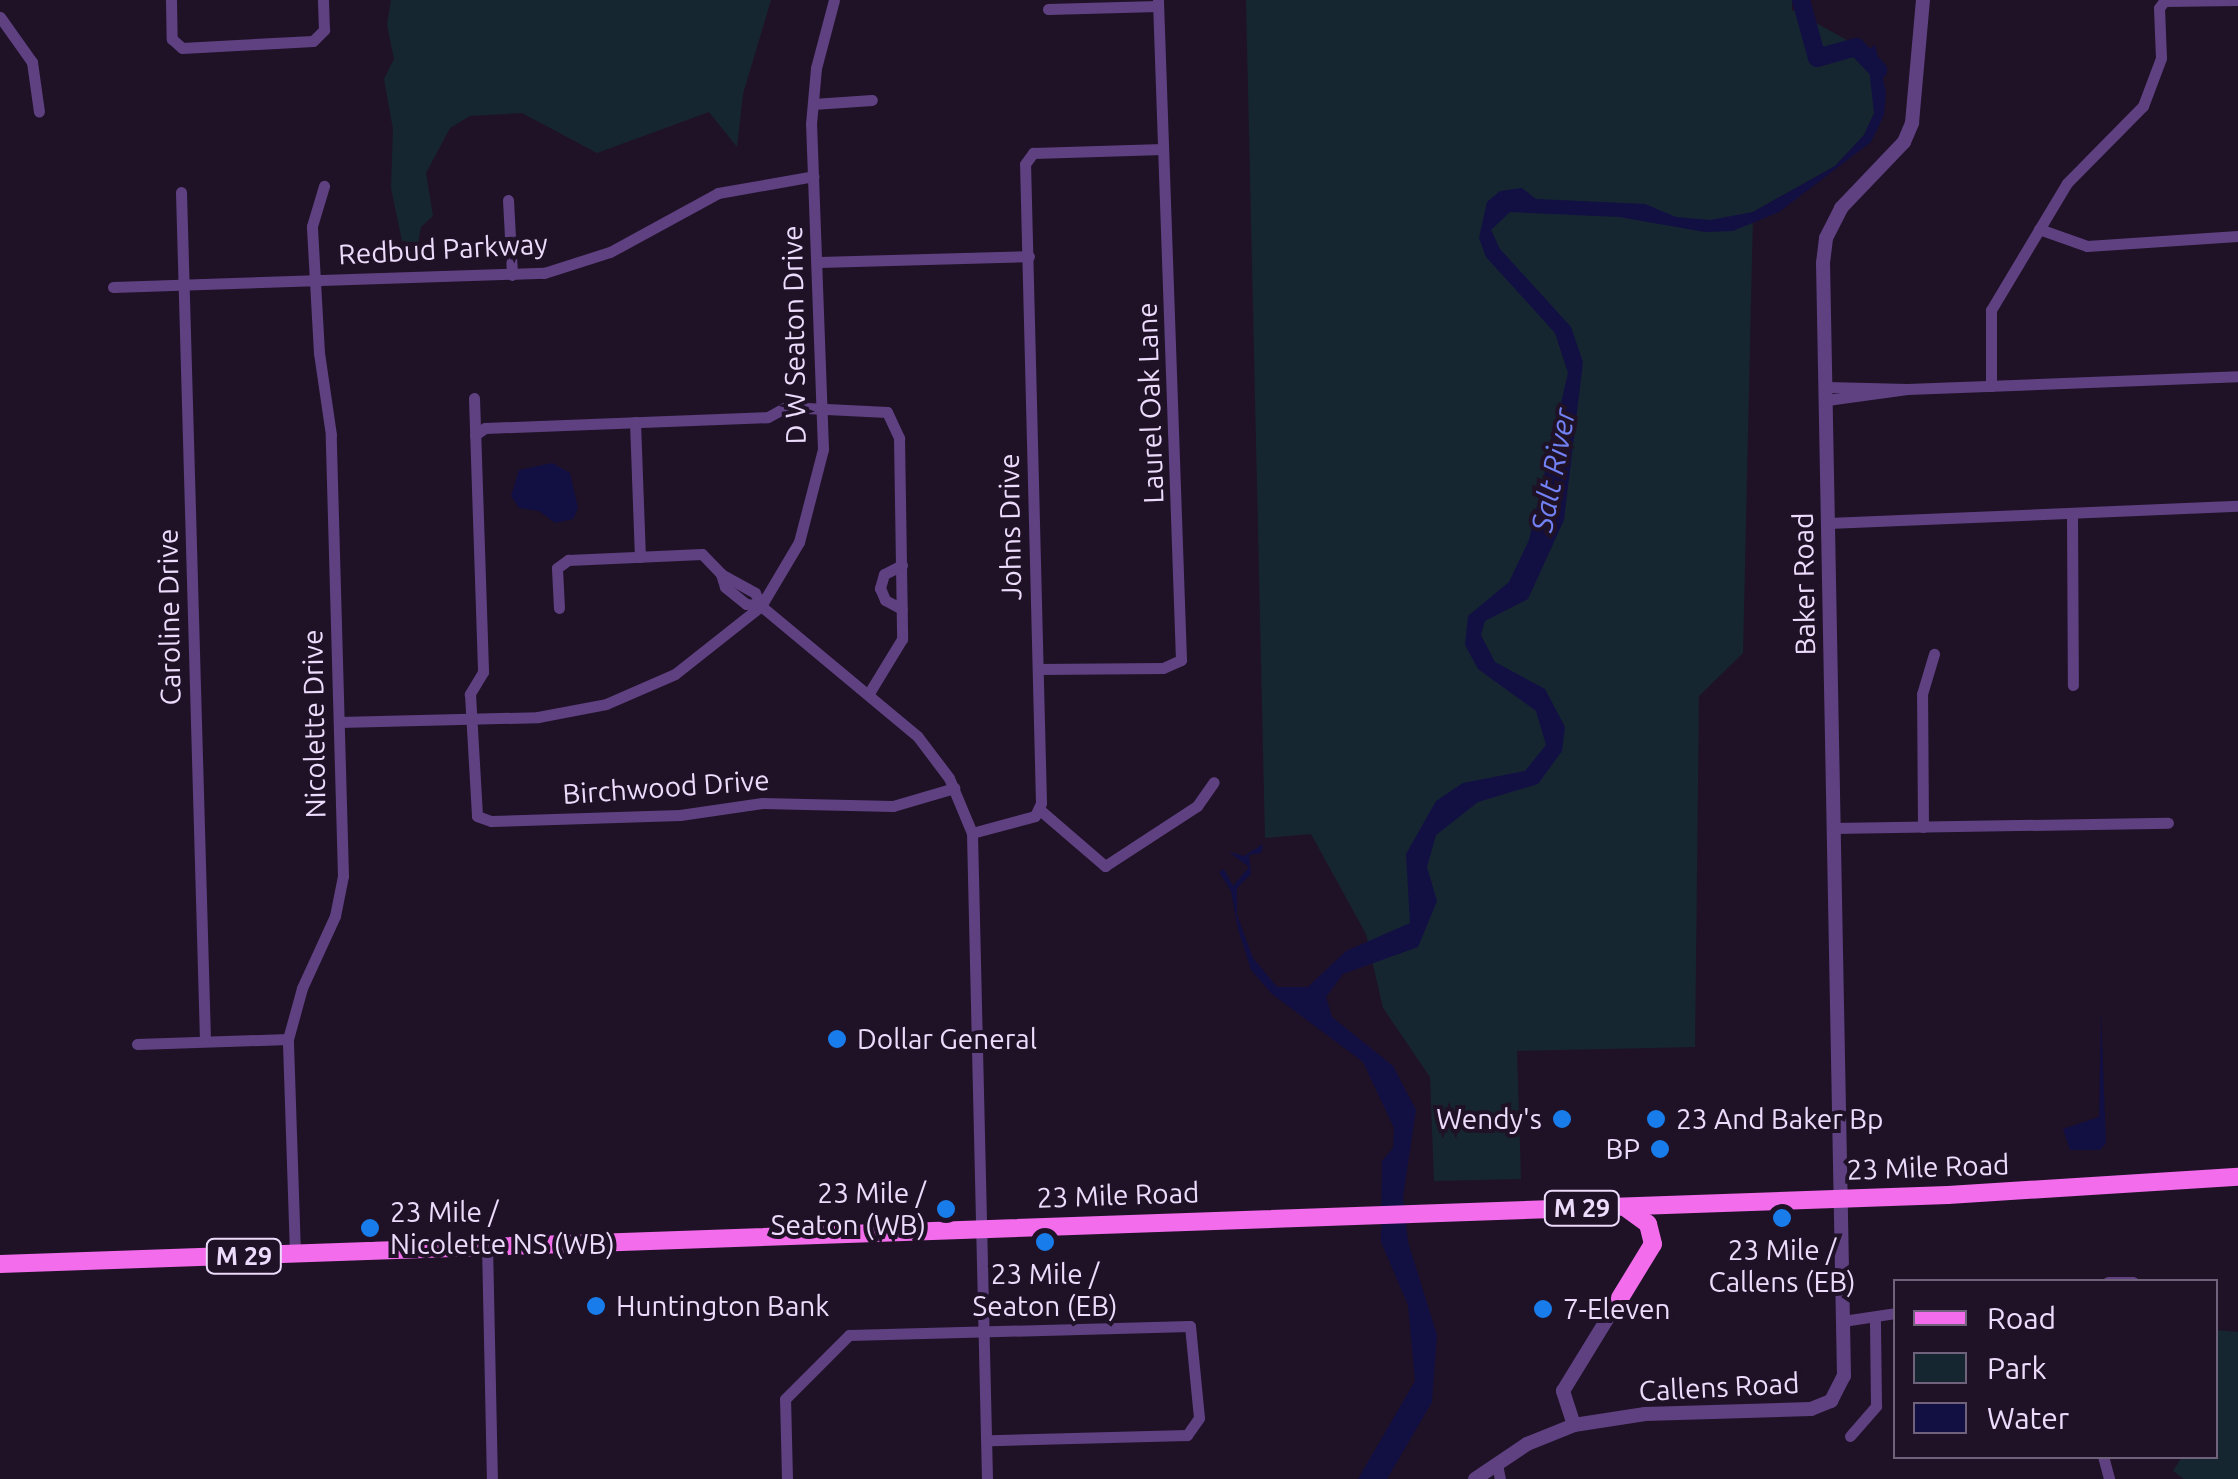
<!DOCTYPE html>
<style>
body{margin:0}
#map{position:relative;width:2238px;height:1479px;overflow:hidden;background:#1f1227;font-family:Ubuntu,sans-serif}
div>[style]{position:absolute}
.green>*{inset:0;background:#162631}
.water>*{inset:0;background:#120f43}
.river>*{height:18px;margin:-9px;padding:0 9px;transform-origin:9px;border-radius:9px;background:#120f43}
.minor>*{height:11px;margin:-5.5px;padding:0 5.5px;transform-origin:5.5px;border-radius:5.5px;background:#5f4182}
.tertiary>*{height:14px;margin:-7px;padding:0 7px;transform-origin:7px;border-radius:7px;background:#5f4182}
.primary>*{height:18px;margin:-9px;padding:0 9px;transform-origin:9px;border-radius:9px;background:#f36cec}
.dots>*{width:28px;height:28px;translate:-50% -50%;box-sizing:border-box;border:5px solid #1f1227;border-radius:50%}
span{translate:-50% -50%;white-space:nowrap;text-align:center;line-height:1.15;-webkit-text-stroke:8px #1f1227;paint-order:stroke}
.shield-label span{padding:2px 8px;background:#1f1227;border:2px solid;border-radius:8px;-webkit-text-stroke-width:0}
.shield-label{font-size:25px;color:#eddbfc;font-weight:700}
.street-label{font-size:28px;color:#eddbfc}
.poi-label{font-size:28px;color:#eddbfc}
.left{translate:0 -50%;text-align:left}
.right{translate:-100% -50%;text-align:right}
.water-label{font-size:30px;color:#7281f3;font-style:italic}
.legend{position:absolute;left:1893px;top:1279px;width:325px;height:180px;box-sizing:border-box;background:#1f1227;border:2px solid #71627c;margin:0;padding:12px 18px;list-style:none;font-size:30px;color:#eddbfc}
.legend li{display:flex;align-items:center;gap:20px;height:50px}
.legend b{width:50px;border:2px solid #71627c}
</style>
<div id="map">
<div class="green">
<div style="clip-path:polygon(391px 0,771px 0,743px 94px,737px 147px,709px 112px,597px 153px,522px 113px,470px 116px,450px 128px,426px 173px,433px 216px,421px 227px,418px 243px,402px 241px,391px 188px,393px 129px,384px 79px,394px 59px,387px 25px)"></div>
<div style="clip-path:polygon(1246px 0,1792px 0,1792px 10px,1867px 51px,1873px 67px,1874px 113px,1864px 135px,1835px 166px,1753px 212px,1743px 653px,1699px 696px,1695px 1047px,1517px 1051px,1521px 1179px,1434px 1181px,1430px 1077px,1383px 1008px,1366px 934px,1311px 834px,1265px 838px)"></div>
<div style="clip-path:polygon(2216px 1330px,2238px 1332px,2238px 1479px,2184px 1479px,2173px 1471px,2182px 1457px,2216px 1456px)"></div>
</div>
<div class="water">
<div style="clip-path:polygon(1875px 45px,1886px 92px,1884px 115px,1871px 142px,1779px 212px,1733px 231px,1705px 232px,1619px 217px,1510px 212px,1491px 230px,1500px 249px,1571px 327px,1583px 362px,1564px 520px,1528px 599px,1485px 621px,1481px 635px,1495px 662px,1545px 689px,1565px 727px,1562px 751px,1538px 784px,1478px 802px,1436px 835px,1427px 867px,1437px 901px,1418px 947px,1343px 974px,1326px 997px,1332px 1017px,1393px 1066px,1416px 1110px,1403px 1197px,1408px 1242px,1437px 1335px,1432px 1402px,1387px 1479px,1358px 1479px,1415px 1381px,1408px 1305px,1381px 1242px,1382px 1161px,1393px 1148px,1394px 1128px,1363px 1062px,1272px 994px,1251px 970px,1238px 929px,1231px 891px,1219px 872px,1224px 869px,1233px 886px,1249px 867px,1229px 852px,1244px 856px,1263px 844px,1261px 853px,1249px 855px,1251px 874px,1237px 888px,1237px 915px,1253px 958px,1277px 987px,1308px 987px,1346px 951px,1410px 923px,1406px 854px,1436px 801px,1463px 783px,1525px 771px,1546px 745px,1536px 711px,1478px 669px,1465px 645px,1468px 616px,1509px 582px,1529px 540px,1568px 373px,1555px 333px,1486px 257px,1479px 238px,1487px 202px,1500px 191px,1522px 188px,1536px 199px,1645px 204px,1676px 217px,1710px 220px,1753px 212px,1835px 166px,1864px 135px,1874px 113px,1867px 51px)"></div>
<div style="clip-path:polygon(552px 463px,570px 473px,578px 508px,573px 519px,555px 523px,539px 511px,519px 508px,511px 496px,519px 470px)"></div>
<div style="clip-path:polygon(2101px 1012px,2106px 1143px,2100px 1150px,2070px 1150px,2063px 1129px,2099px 1117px)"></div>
</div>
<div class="river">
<div style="left:1801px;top:0;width:60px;rotate:74.6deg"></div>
<div style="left:1817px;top:58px;width:41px;rotate:-15.8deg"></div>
<div style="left:1856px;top:47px;width:32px;rotate:46deg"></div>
</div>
<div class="minor">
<div style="left:171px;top:0;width:39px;rotate:89deg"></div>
<div style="left:172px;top:39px;width:13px;rotate:42deg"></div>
<div style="left:182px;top:48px;width:131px;rotate:-3.1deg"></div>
<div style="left:313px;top:41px;width:16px;rotate:-45deg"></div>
<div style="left:324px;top:30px;width:30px;rotate:-92deg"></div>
<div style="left:1048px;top:9px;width:110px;rotate:-1.6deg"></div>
<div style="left:0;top:17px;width:55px;rotate:54.6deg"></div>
<div style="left:32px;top:62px;width:50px;rotate:82deg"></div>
<div style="left:813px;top:104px;width:59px;rotate:-3.9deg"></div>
<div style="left:181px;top:192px;width:849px;rotate:88.38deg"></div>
<div style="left:508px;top:200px;width:75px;rotate:86.9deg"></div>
<div style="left:2039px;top:229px;width:51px;rotate:19.5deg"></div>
<div style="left:2087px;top:246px;width:151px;rotate:-3.8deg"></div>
<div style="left:819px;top:262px;width:210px;rotate:-1.6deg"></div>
<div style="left:113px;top:287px;width:431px;rotate:-1.9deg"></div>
<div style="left:544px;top:273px;width:69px;rotate:-17.7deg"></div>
<div style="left:610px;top:252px;width:123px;rotate:-28.6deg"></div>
<div style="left:718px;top:193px;width:97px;rotate:-10deg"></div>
<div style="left:1991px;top:386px;width:76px;rotate:-90deg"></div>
<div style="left:1991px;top:310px;width:148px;rotate:-59.1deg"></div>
<div style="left:2067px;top:183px;width:108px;rotate:-45.4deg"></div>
<div style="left:2143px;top:106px;width:51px;rotate:-69.4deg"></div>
<div style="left:2161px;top:58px;width:50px;rotate:-92.3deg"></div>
<div style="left:2159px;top:8px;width:9px;rotate:-54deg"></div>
<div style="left:2164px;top:1px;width:74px;rotate:-0.8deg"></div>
<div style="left:1827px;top:387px;width:80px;rotate:1.4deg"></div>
<div style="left:1907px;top:389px;width:81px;rotate:172.2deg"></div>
<div style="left:1907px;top:389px;width:331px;rotate:-2.2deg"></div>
<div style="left:474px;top:398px;width:274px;rotate:88.1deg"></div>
<div style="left:483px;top:672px;width:26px;rotate:121deg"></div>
<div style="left:470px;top:694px;width:122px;rotate:86.7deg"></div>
<div style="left:477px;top:816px;width:15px;rotate:20deg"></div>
<div style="left:491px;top:821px;width:189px;rotate:-1.8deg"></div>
<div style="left:680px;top:815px;width:83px;rotate:-8.3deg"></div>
<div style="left:762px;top:803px;width:131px;rotate:1.3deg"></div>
<div style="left:893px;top:806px;width:64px;rotate:-16.4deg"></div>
<div style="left:635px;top:422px;width:135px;rotate:87.9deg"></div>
<div style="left:475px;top:435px;width:12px;rotate:-35deg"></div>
<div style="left:485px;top:428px;width:283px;rotate:-2.2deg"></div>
<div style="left:768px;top:417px;width:21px;rotate:-29deg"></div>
<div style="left:786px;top:407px;width:101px;rotate:2.8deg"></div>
<div style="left:887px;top:412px;width:29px;rotate:65deg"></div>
<div style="left:899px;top:438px;width:201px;rotate:89.1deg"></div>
<div style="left:902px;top:639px;width:63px;rotate:121.4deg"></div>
<div style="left:2072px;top:513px;width:172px;rotate:89.7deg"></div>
<div style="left:1828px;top:523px;width:410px;rotate:-2.4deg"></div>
<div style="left:902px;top:565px;width:20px;rotate:153deg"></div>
<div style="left:884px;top:574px;width:15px;rotate:106deg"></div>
<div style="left:880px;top:588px;width:13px;rotate:67deg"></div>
<div style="left:885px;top:600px;width:19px;rotate:28deg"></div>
<div style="left:761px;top:606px;width:15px;rotate:-172deg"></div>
<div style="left:746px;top:604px;width:27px;rotate:-141deg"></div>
<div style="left:725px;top:587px;width:14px;rotate:-107deg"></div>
<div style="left:721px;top:574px;width:39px;rotate:29deg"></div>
<div style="left:755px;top:593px;width:14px;rotate:65deg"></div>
<div style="left:761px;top:606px;width:204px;rotate:39.8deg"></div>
<div style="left:918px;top:737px;width:51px;rotate:52.9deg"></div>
<div style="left:949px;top:778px;width:60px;rotate:67.3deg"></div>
<div style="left:972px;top:833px;width:646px;rotate:88.67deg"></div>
<div style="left:559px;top:608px;width:40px;rotate:-92.9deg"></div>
<div style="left:557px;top:568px;width:14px;rotate:-36deg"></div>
<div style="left:568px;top:560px;width:134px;rotate:-2.6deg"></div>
<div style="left:702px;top:554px;width:28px;rotate:46deg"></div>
<div style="left:1038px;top:669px;width:125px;rotate:-0.5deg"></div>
<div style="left:1163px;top:668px;width:20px;rotate:-24deg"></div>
<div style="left:1181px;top:660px;width:660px;rotate:-92deg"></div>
<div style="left:339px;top:722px;width:199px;rotate:-1.4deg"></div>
<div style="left:538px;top:717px;width:69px;rotate:-10.8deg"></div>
<div style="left:606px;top:704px;width:75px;rotate:-23.5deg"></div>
<div style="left:675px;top:674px;width:110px;rotate:-38.3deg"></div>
<div style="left:761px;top:606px;width:74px;rotate:-59.3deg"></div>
<div style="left:799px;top:542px;width:96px;rotate:-75.5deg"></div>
<div style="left:823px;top:449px;width:325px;rotate:-92.1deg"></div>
<div style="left:811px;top:124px;width:56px;rotate:-84.9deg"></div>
<div style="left:816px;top:68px;width:70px;rotate:-75.2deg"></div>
<div style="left:1040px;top:810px;width:86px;rotate:40.7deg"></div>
<div style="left:1105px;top:866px;width:110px;rotate:-33.1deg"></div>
<div style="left:1197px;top:806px;width:29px;rotate:-55deg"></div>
<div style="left:1923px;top:827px;width:133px;rotate:-90.4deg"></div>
<div style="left:1922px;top:694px;width:42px;rotate:-73.3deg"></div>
<div style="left:1833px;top:828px;width:335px;rotate:-0.9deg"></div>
<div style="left:972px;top:833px;width:65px;rotate:-15.1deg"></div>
<div style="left:1035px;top:816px;width:14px;rotate:-65deg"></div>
<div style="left:1041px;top:803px;width:639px;rotate:-91.43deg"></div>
<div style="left:1025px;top:164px;width:14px;rotate:-54deg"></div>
<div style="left:1033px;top:153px;width:130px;rotate:-1.8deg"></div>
<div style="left:137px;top:1044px;width:151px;rotate:-1.9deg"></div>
<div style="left:487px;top:1244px;width:235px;rotate:88.8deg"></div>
<div style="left:295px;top:1254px;width:215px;rotate:-91.9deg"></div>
<div style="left:288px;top:1039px;width:53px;rotate:-74.6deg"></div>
<div style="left:302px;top:988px;width:79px;rotate:-65.4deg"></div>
<div style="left:335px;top:916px;width:41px;rotate:-78.7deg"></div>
<div style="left:343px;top:876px;width:441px;rotate:-91.6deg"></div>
<div style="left:331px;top:435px;width:83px;rotate:-98.3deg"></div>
<div style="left:319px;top:353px;width:127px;rotate:-93.2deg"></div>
<div style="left:312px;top:226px;width:42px;rotate:-73.3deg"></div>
<div style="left:2108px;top:1282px;width:25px"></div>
<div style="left:1843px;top:1321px;width:54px;rotate:-8.6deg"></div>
<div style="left:1850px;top:1436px;width:40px;rotate:-49deg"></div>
<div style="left:1876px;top:1406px;width:87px;rotate:-90.7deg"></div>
<div style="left:2103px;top:1456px;width:24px;rotate:75deg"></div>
<div style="left:1497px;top:1464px;width:15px;rotate:79deg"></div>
<div style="left:787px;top:1479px;width:80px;rotate:-91.4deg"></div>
<div style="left:785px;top:1399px;width:91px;rotate:-45deg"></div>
<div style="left:849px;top:1335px;width:341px;rotate:-1.5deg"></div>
<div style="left:1190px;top:1326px;width:92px;rotate:84.4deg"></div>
<div style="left:1199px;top:1418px;width:21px;rotate:125deg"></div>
<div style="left:1187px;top:1435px;width:197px;rotate:178.5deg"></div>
</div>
<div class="tertiary">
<div style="left:1574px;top:1425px;width:36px;rotate:-108deg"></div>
<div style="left:1563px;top:1391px;width:109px;rotate:-58.5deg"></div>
<div style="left:1475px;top:1479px;width:63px;rotate:-33.9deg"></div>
<div style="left:1527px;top:1444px;width:51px;rotate:-22deg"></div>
<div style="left:1574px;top:1425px;width:72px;rotate:-8.8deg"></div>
<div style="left:1645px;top:1414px;width:166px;rotate:-1.7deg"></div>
<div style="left:1811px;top:1409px;width:22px;rotate:-22deg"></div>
<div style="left:1831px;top:1401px;width:28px;rotate:-63deg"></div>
<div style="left:1844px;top:1376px;width:1113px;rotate:-91.08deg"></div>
<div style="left:1823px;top:263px;width:25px;rotate:-83deg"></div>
<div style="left:1826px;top:238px;width:34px;rotate:-63deg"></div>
<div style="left:1841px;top:208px;width:91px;rotate:-46.3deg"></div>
<div style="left:1904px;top:142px;width:21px;rotate:-67deg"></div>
<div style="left:1912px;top:123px;width:123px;rotate:-84.9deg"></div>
</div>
<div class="primary">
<div style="left:0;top:1264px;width:1949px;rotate:-2.03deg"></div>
<div style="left:1948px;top:1195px;width:291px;rotate:-3.6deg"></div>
<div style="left:1620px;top:1298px;width:63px;rotate:-58.6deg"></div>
<div style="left:1653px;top:1244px;width:21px;rotate:-104deg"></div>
<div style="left:1648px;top:1224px;width:29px;rotate:-144deg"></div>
</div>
<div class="dots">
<div style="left:837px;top:1039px;background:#187deb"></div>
<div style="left:1562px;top:1119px;background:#187deb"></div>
<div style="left:1656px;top:1119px;background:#187deb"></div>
<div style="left:1660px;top:1149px;background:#187deb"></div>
<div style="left:946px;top:1209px;background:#187deb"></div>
<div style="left:1782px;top:1218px;background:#187deb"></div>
<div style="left:370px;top:1228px;background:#187deb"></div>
<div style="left:1045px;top:1242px;background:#187deb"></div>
<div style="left:596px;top:1306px;background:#187deb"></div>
<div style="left:1543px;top:1309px;background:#187deb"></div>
</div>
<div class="shield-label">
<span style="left:1582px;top:1208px">M 29</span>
<span style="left:244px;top:1256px">M 29</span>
</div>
<div class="street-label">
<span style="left:443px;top:249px;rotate:-3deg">Redbud Parkway</span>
<span style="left:794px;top:335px;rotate:-91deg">D W Seaton Drive</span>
<span style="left:1150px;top:403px;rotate:-92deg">Laurel Oak Lane</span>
<span style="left:1010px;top:527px;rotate:-91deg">Johns Drive</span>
<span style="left:1804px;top:584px;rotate:-91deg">Baker Road</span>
<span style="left:169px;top:617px;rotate:-91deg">Caroline Drive</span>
<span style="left:314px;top:724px;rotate:-91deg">Nicolette Drive</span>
<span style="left:666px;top:787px;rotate:-4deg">Birchwood Drive</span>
<span style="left:1928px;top:1167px;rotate:-2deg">23 Mile Road</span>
<span style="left:1118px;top:1195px;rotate:-2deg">23 Mile Road</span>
<span style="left:1719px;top:1387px;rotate:-3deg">Callens Road</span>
</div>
<div class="poi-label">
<span class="left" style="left:857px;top:1039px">Dollar General</span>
<span class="right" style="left:1542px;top:1119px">Wendy's</span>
<span class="left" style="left:1676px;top:1119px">23 And Baker Bp</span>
<span class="right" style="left:1640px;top:1149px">BP</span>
<span class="right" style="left:926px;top:1209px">23 Mile /<br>Seaton (WB)</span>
<span class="left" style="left:390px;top:1228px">23 Mile /<br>Nicolette NS (WB)</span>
<span style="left:1782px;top:1266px">23 Mile /<br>Callens (EB)</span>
<span style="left:1045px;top:1290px">23 Mile /<br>Seaton (EB)</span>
<span class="left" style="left:616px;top:1306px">Huntington Bank</span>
<span class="left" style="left:1563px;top:1309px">7-Eleven</span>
</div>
<div class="water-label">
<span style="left:1553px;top:470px;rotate:-79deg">Salt River</span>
</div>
<ul class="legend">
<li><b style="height:12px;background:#f36cec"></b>Road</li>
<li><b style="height:28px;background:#162631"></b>Park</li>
<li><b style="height:28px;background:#120f43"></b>Water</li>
</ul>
</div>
